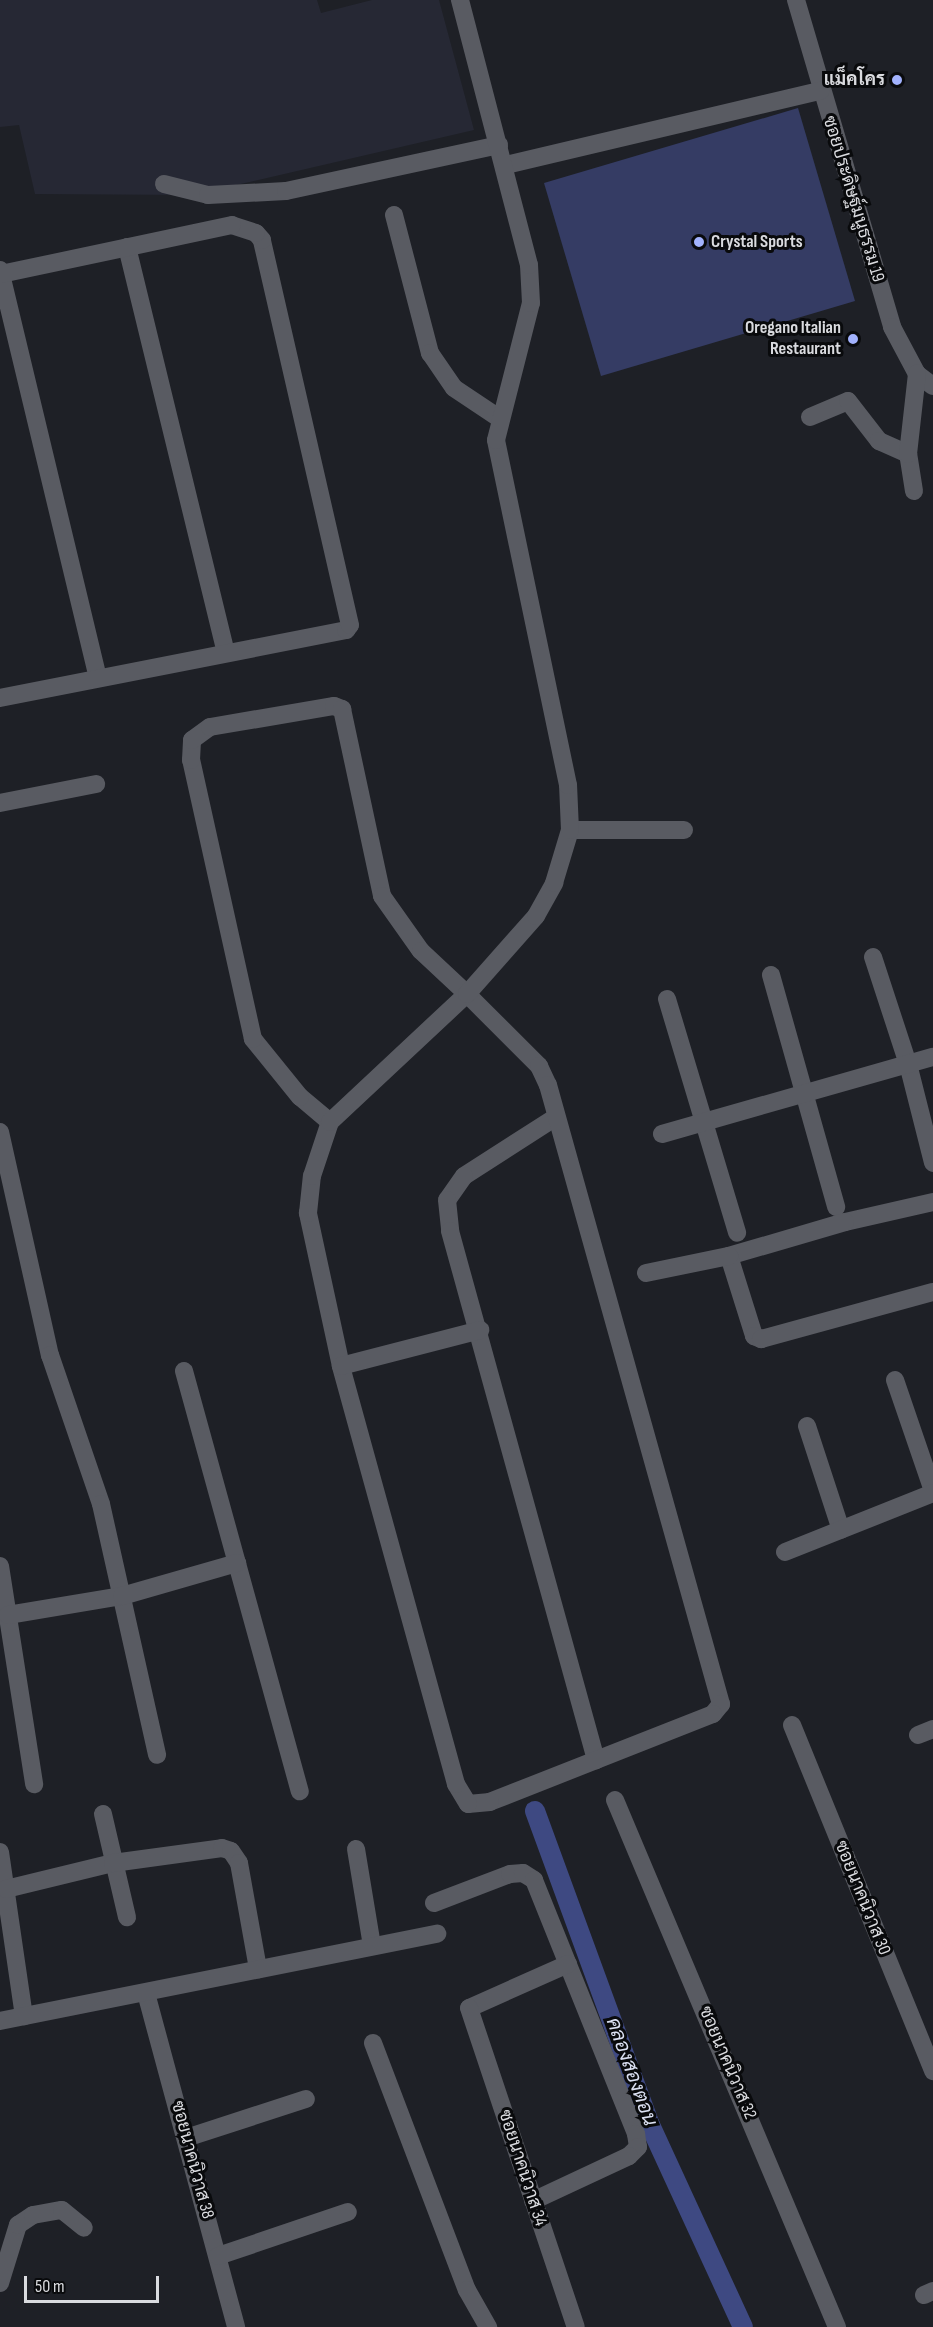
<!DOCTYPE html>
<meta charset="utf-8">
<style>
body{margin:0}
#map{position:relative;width:933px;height:2327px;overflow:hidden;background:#1e2026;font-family:"Sofia Sans Condensed",Sarabun,sans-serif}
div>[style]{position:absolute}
.built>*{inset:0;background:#262834}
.green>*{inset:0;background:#353c64}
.canal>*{height:20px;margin:-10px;padding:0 10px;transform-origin:10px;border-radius:10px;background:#3e4982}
.minor>*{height:18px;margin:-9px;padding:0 9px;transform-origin:9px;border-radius:9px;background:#595b62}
.dots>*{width:16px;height:16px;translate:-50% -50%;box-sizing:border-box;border:3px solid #090a0c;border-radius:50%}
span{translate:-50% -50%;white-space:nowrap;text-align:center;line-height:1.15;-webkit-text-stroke:6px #090a0c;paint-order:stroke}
.poi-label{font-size:18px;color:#dadbdf;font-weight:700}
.right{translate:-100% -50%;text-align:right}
.left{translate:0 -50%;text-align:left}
.street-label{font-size:18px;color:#dadbdf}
.water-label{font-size:20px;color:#dbe0f2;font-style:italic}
.scale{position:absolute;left:24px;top:2276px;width:135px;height:27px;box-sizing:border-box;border:3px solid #dadbdf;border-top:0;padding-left:8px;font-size:18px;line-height:21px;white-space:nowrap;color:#dadbdf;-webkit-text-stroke:4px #090a0c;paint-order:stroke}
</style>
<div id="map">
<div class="built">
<div style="clip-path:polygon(0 0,317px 0,321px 13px,372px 0,439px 0,474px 130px,193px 195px,35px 194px,19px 125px,0 127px)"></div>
</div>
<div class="green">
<div style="clip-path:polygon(798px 108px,855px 301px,601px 376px,544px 183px)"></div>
</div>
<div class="canal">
<div style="left:535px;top:1811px;width:334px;rotate:69.9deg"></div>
<div style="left:650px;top:2125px;width:222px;rotate:65.3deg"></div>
</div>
<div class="minor">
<div style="left:796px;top:0;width:341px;rotate:73.6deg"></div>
<div style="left:892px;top:327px;width:53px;rotate:62deg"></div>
<div style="left:917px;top:374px;width:20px;rotate:37deg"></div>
<div style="left:506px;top:165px;width:323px;rotate:-13.3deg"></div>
<div style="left:164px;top:184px;width:45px;rotate:14deg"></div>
<div style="left:208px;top:195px;width:78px;rotate:-2.9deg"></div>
<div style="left:286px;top:191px;width:218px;rotate:-12.2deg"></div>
<div style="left:394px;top:215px;width:143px;rotate:75.4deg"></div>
<div style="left:430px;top:353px;width:42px;rotate:55.6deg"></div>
<div style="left:454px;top:388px;width:54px;rotate:33.7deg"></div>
<div style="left:127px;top:247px;width:417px;rotate:76.3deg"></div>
<div style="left:0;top:270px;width:419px;rotate:76.5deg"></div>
<div style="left:810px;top:417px;width:41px;rotate:-22.8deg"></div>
<div style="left:848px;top:401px;width:51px;rotate:52.2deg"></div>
<div style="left:879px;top:441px;width:32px;rotate:24deg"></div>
<div style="left:914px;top:491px;width:37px;rotate:-99deg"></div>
<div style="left:908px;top:454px;width:81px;rotate:-83.6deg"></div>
<div style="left:0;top:698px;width:353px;rotate:-11.1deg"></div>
<div style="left:346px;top:630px;width:6px;rotate:-51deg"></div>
<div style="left:350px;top:625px;width:395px;rotate:-102.9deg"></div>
<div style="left:262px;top:240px;width:9px;rotate:-131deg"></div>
<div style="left:256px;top:233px;width:25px;rotate:-162deg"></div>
<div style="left:232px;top:225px;width:236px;rotate:168deg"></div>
<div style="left:0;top:803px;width:98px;rotate:-11.2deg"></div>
<div style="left:570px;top:830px;width:114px"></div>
<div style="left:873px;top:957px;width:113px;rotate:71.9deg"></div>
<div style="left:908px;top:1064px;width:102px;rotate:75.8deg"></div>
<div style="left:771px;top:975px;width:241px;rotate:74.3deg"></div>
<div style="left:667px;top:999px;width:244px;rotate:73.3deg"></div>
<div style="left:556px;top:1117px;width:109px;rotate:147.3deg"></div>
<div style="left:464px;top:1176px;width:29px;rotate:125deg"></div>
<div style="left:447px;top:1200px;width:31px;rotate:84deg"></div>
<div style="left:450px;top:1231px;width:549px;rotate:74.57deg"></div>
<div style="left:330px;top:1122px;width:39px;rotate:-140deg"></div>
<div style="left:300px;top:1097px;width:75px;rotate:-129deg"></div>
<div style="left:253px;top:1039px;width:286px;rotate:-102.5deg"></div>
<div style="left:191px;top:760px;width:20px;rotate:-87deg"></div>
<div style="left:192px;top:740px;width:22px;rotate:-36deg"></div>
<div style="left:210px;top:727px;width:126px;rotate:-9.6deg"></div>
<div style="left:334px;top:706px;width:9px;rotate:21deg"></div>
<div style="left:342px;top:709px;width:191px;rotate:77.9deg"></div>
<div style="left:382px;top:896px;width:67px;rotate:54.7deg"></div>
<div style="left:421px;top:951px;width:63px;rotate:43.1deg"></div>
<div style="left:467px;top:994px;width:102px;rotate:45deg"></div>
<div style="left:539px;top:1066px;width:21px;rotate:65deg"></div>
<div style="left:548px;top:1085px;width:643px;rotate:74.39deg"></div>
<div style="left:721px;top:1704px;width:13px;rotate:129deg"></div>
<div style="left:713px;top:1714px;width:240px;rotate:158.5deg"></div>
<div style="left:490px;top:1802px;width:22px;rotate:175deg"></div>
<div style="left:468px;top:1804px;width:23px;rotate:-121deg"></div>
<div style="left:456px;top:1784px;width:434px;rotate:-105.4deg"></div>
<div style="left:341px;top:1366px;width:157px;rotate:-102.2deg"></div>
<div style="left:308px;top:1213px;width:37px;rotate:-84deg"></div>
<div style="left:312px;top:1176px;width:57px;rotate:-71.6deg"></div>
<div style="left:330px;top:1122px;width:187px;rotate:-43.1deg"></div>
<div style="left:467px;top:994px;width:104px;rotate:-48.5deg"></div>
<div style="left:536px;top:916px;width:38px;rotate:-61deg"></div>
<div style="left:554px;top:883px;width:55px;rotate:-73.2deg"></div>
<div style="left:570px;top:830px;width:45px;rotate:-92.5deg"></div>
<div style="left:568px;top:785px;width:352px;rotate:-101.8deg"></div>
<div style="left:496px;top:440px;width:141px;rotate:-75.7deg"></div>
<div style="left:531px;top:303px;width:38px;rotate:-93deg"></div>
<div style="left:529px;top:265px;width:274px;rotate:-104.6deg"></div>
<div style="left:0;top:1132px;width:229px;rotate:77.4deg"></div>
<div style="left:50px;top:1355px;width:157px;rotate:71.1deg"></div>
<div style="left:101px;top:1504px;width:257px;rotate:77.4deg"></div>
<div style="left:662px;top:1134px;width:282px;rotate:-15.9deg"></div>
<div style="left:933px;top:1202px;width:90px;rotate:167.2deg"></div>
<div style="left:845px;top:1222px;width:121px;rotate:163.7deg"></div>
<div style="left:729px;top:1256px;width:84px;rotate:72.6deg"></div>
<div style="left:754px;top:1336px;width:8px;rotate:23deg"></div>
<div style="left:761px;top:1339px;width:178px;rotate:-15.3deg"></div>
<div style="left:646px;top:1273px;width:85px;rotate:-11.6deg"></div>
<div style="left:341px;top:1366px;width:144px;rotate:-14.5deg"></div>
<div style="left:184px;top:1371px;width:436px;rotate:74.6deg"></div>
<div style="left:895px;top:1380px;width:117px;rotate:71.1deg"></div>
<div style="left:807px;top:1426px;width:109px;rotate:71.9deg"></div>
<div style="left:785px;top:1552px;width:159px;rotate:-21.7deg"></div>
<div style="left:0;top:1566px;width:221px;rotate:81.1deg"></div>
<div style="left:8px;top:1615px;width:116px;rotate:-9.5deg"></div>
<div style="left:122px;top:1596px;width:120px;rotate:-16deg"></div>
<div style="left:792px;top:1725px;width:374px;rotate:67.8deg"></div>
<div style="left:918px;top:1735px;width:16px;rotate:-22deg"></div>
<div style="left:615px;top:1800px;width:572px;rotate:67.16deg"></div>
<div style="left:103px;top:1814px;width:106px;rotate:76.9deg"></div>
<div style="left:356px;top:1849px;width:98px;rotate:80.6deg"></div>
<div style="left:0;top:1852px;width:166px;rotate:81.7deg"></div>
<div style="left:6px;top:1889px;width:110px;rotate:-13.7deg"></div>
<div style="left:113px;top:1863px;width:110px;rotate:-7.8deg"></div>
<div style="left:222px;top:1848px;width:9px;rotate:18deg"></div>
<div style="left:231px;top:1851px;width:14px;rotate:56deg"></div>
<div style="left:239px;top:1863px;width:108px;rotate:79.8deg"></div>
<div style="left:434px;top:1903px;width:81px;rotate:-20.9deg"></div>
<div style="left:510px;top:1874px;width:13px;rotate:-4deg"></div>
<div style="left:523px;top:1873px;width:13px;rotate:32deg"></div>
<div style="left:534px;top:1880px;width:274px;rotate:68.1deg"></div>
<div style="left:636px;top:2134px;width:13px;rotate:81deg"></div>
<div style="left:638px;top:2147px;width:13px;rotate:135deg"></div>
<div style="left:629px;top:2156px;width:106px;rotate:154.9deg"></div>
<div style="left:568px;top:1964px;width:108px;rotate:156deg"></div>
<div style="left:469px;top:2008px;width:336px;rotate:71.5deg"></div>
<div style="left:146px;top:1993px;width:346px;rotate:74.9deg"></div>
<div style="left:0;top:2021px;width:446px;rotate:-11.3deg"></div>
<div style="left:373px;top:2043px;width:264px;rotate:69.2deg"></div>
<div style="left:467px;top:2290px;width:43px;rotate:60.4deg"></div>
<div style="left:186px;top:2138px;width:126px;rotate:-18deg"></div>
<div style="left:218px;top:2256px;width:137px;rotate:-18.7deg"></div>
<div style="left:0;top:2283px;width:61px;rotate:-72.8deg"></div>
<div style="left:18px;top:2225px;width:18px;rotate:-34deg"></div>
<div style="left:33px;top:2215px;width:29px;rotate:-10deg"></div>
<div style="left:62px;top:2210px;width:28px;rotate:39deg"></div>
<div style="left:924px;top:2295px;width:10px;rotate:-24deg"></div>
</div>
<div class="dots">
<div style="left:897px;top:80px;background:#a2b2fd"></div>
<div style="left:699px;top:242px;background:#a2b2fd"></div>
<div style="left:853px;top:339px;background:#a2b2fd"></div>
</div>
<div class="poi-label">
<span class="right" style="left:885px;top:80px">แม็คโคร</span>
<span class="left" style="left:711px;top:242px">Crystal Sports</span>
<span class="right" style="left:841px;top:339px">Oregano Italian<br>Restaurant</span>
</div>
<div class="street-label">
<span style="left:853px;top:199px;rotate:73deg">ซอยประดิษฐ์มนูธรรม 19</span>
<span style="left:862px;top:1898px;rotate:68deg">ซอยนาคนิวาส 30</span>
<span style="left:727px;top:2063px;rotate:67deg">ซอยนาคนิวาส 32</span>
<span style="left:192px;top:2160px;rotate:75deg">ซอยนาคนิวาส 38</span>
<span style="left:522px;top:2168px;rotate:72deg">ซอยนาคนิวาส 34</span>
</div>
<div class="water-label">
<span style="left:631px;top:2072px;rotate:70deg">คลองสองตอน</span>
</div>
<div class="scale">50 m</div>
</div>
